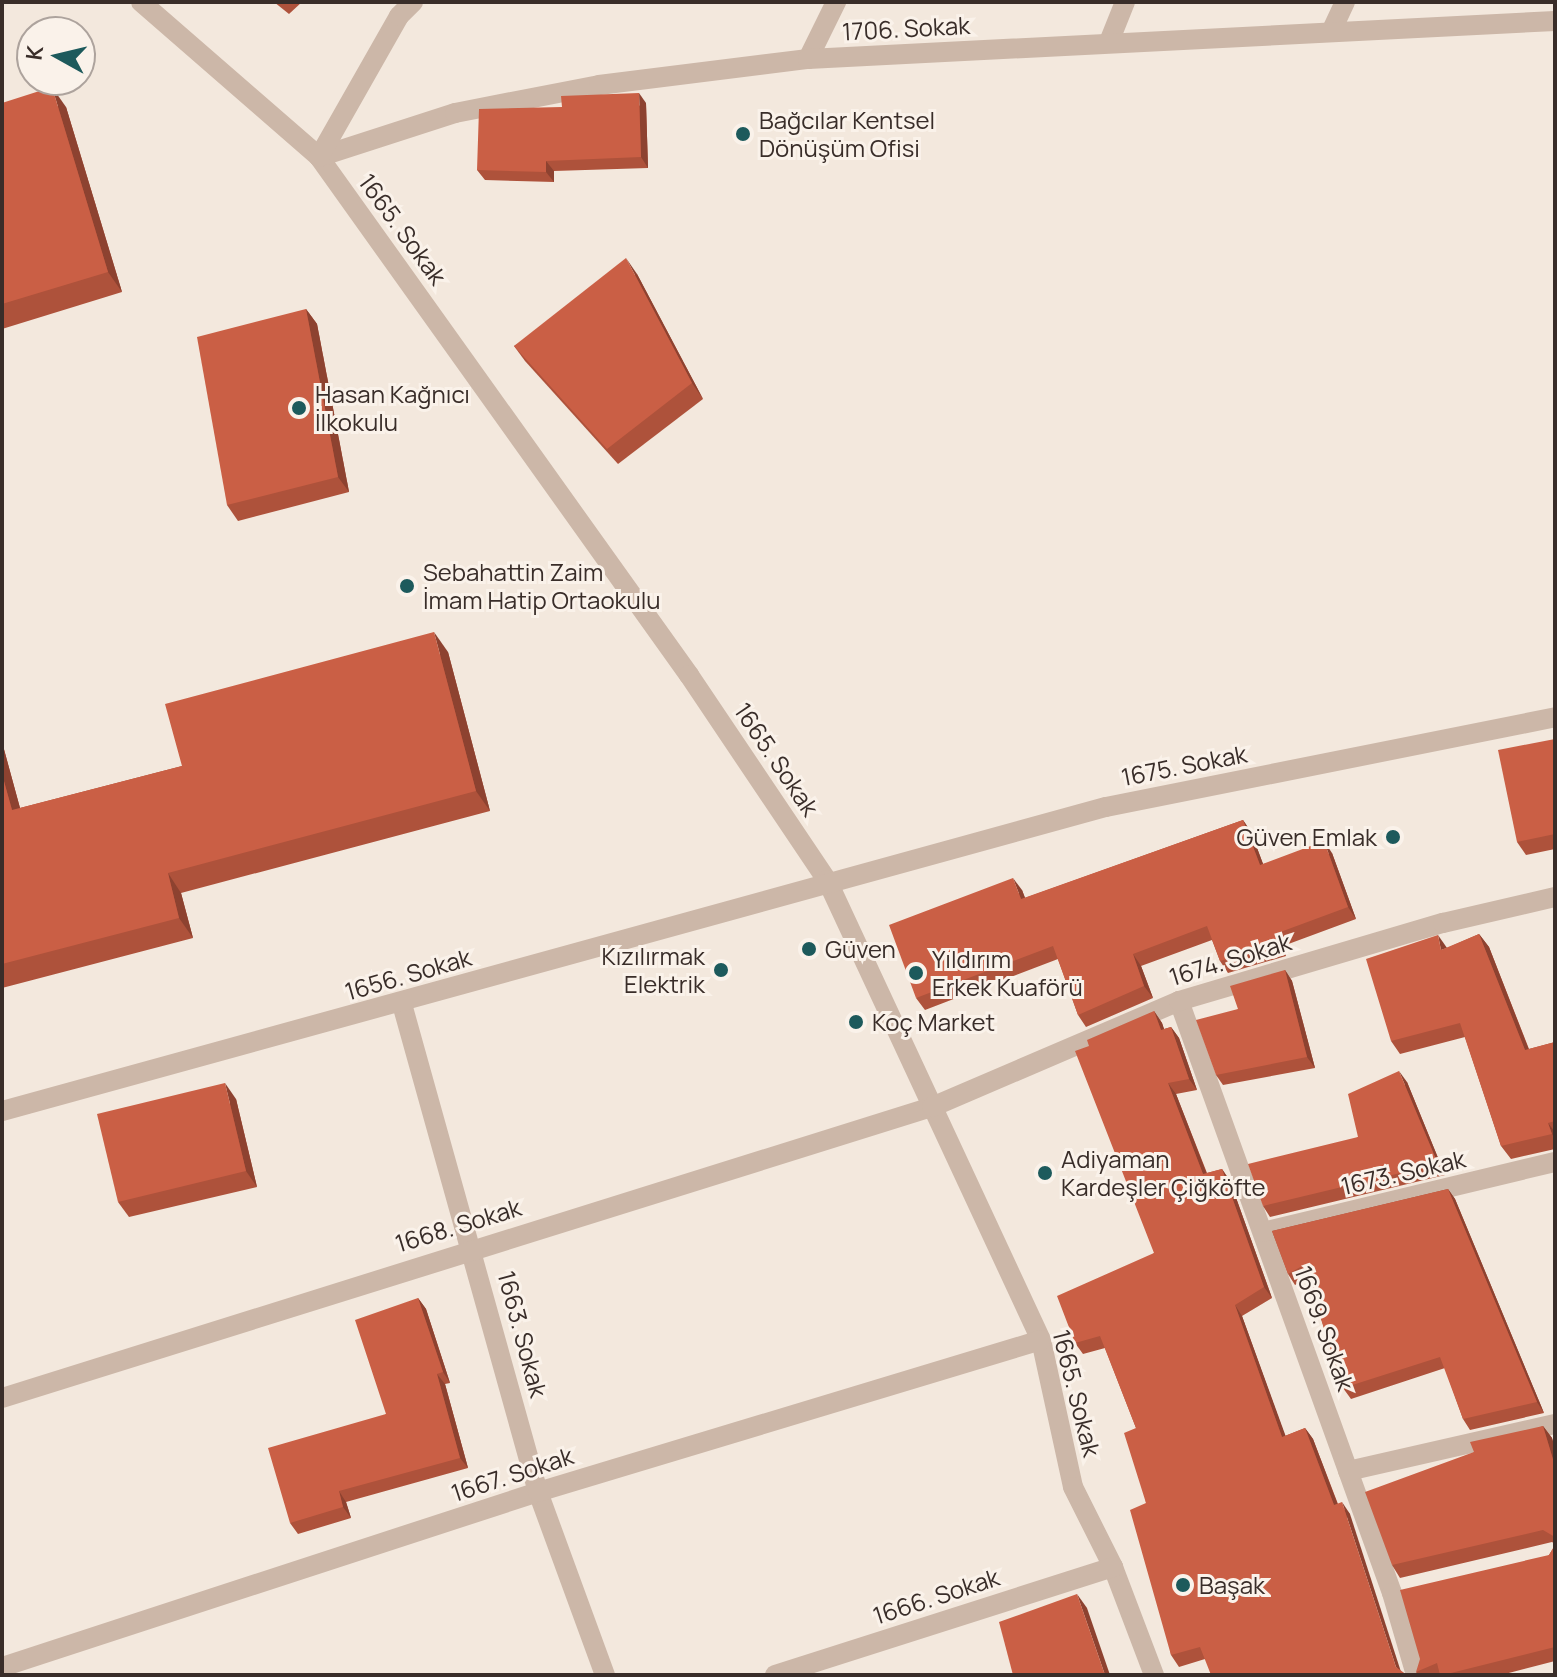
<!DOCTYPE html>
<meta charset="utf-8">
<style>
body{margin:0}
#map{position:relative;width:1557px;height:1677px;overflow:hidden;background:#f3e8dd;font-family:Manrope,sans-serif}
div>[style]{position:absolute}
.minor>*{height:20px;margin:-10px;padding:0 10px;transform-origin:10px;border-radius:10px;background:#ccb7a8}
.wall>*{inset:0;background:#ae523b}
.shaded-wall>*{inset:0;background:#8d4230}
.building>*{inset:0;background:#ca5f45}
.dots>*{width:22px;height:22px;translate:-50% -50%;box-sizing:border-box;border:4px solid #faf2ea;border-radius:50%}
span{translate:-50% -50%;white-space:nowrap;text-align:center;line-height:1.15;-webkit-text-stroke:6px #faf2ea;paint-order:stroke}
.street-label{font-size:24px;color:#392d29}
.poi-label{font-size:24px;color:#392d29}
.left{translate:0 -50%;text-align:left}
.right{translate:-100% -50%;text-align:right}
.frame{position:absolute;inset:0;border:4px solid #392d29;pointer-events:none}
.north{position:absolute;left:16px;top:16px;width:80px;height:80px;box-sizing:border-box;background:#faf2ea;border:2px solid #ada39d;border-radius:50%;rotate:278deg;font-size:22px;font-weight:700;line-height:32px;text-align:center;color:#392d29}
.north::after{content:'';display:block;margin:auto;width:28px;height:36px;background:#1d5a5c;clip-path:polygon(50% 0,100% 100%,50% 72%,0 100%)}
</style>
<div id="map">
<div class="minor">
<div style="left:141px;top:2px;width:236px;rotate:41deg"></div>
<div style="left:319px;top:157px;width:637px;rotate:54.46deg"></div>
<div style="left:689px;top:675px;width:247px;rotate:56.1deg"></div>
<div style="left:827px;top:880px;width:507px;rotate:65.05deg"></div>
<div style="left:1041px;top:1340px;width:150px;rotate:77.7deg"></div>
<div style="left:1073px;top:1487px;width:89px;rotate:63.4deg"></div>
<div style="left:1113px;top:1567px;width:116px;rotate:69.2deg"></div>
<div style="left:1331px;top:32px;width:33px;rotate:-65deg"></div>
<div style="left:1109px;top:42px;width:43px;rotate:-68.2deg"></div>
<div style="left:808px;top:59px;width:64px;rotate:-63.8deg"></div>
<div style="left:319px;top:157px;width:143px;rotate:-17.9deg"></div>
<div style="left:455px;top:113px;width:147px;rotate:-11deg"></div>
<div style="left:599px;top:85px;width:211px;rotate:-7.1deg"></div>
<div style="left:808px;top:59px;width:748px;rotate:-2.91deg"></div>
<div style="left:319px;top:157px;width:162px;rotate:-60.4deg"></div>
<div style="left:399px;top:16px;width:20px;rotate:-45deg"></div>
<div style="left:1179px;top:1001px;width:629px;rotate:70.21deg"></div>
<div style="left:1392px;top:1593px;width:85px;rotate:73.7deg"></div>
<div style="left:402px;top:1004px;width:507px;rotate:74.43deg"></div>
<div style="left:538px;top:1492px;width:195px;rotate:69.9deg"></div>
<div style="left:2px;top:1111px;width:1145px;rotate:-15.4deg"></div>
<div style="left:1106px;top:807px;width:458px;rotate:-11.3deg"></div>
<div style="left:1263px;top:1232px;width:300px;rotate:-13.5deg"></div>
<div style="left:2px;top:1398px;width:974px;rotate:-17.38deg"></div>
<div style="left:932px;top:1107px;width:269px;rotate:-23.2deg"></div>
<div style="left:1179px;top:1001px;width:275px;rotate:-16.5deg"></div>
<div style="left:1443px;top:923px;width:115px;rotate:-13.1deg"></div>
<div style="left:1348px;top:1471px;width:212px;rotate:-12.8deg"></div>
<div style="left:2px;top:1667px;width:564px;rotate:-18.08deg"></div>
<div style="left:538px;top:1492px;width:525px;rotate:-16.81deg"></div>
<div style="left:775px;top:1675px;width:355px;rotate:-17.7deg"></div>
</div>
<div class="wall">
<div style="clip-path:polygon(274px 2px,302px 2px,289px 14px)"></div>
<div style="clip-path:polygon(2px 103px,66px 107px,122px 292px,2px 329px)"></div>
<div style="clip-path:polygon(646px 103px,648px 168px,554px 171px,554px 182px,485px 180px,477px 170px)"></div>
<div style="clip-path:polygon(637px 274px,703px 399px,618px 464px,525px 361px,514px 346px)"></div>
<div style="clip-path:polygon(306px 309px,317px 324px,349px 492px,238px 521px,227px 505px)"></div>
<div style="clip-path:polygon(448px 652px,490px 811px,181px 893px,193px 938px,2px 988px,2px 742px,20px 808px,182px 766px)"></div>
<div style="clip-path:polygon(1555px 739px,1555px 849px,1526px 855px,1517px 842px)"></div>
<div style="clip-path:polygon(1243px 820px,1251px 832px,1263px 864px,1332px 853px,1356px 919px,1283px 946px,1286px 956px,1228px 973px,1220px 961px,1212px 940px,1141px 966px,1153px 998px,1086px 1027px,1078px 1015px,1058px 959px,925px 1010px,916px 998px,1022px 890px,1025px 898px)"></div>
<div style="clip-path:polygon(1479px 934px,1489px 947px,1529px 1049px,1555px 1042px,1555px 1149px,1511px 1159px,1501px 1146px,1465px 1037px,1400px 1054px,1391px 1041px,1447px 948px)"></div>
<div style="clip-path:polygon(1285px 970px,1292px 981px,1315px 1068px,1223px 1085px,1216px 1075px,1238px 1009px)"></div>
<div style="clip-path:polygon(1154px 1011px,1162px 1023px,1164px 1029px,1171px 1027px,1179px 1038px,1197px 1090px,1176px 1094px,1207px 1173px,1222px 1169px,1230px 1181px,1272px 1298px,1242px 1316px,1285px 1436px,1305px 1428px,1313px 1439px,1338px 1504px,1350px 1514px,1205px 1659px,1179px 1667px,1171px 1655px,1146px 1503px,1136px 1428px,1105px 1348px,1083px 1354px,1075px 1343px,1154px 1253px)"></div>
<div style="clip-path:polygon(1407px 1082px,1445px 1175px,1270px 1217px,1263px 1206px,1358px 1137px)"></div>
<div style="clip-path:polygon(236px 1099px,257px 1187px,129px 1217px,118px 1202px)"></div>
<div style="clip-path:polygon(1448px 1189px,1455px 1199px,1544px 1413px,1470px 1430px,1463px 1419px,1445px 1368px,1351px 1399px,1343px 1388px,1308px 1278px,1295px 1285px,1288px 1274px,1272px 1231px)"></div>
<div style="clip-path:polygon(418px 1298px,426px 1309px,450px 1383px,445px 1384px,468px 1468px,346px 1502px,351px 1518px,298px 1534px,290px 1523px,386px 1414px)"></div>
<div style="clip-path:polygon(1543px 1426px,1552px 1438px,1555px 1449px,1555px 1544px,1552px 1542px,1400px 1578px,1392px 1565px,1474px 1452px)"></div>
<div style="clip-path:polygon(1555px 1545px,1555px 1661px,1501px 1675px,1418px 1675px,1416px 1672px,1549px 1555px)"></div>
</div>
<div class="shaded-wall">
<div style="clip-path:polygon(52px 87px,66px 107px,122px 292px,108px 272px)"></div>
<div style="clip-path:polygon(639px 93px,646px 103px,648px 168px,641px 157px)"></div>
<div style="clip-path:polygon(546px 161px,554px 171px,554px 182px,546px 172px)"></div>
<div style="clip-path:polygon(626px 258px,637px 274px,703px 399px,692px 383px)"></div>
<div style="clip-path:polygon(306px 309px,317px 324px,349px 492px,338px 477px)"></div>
<div style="clip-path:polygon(434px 632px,448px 652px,490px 811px,476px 791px)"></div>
<div style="clip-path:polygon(2px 742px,26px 830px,12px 810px,2px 774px)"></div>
<div style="clip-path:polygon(1243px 820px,1251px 832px,1268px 877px,1260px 865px)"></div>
<div style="clip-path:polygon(1324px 841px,1332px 853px,1356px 919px,1348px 907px)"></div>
<div style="clip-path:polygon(168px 873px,181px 893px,193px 938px,179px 918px)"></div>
<div style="clip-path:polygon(1013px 878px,1022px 890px,1030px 911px,1021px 899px)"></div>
<div style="clip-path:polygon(1275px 934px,1283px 946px,1286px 956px,1277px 944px)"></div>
<div style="clip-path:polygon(1479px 934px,1489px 947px,1534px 1063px,1525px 1050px)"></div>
<div style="clip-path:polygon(1438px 935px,1447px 948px,1441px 950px)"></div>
<div style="clip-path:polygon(1133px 954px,1141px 966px,1153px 998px,1144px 986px)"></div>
<div style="clip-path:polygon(1285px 970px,1292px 981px,1315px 1068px,1307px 1057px)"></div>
<div style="clip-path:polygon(1154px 1011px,1162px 1023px,1168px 1041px,1161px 1030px)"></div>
<div style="clip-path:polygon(1171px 1027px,1179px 1038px,1197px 1090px,1189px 1079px)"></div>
<div style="clip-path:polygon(1399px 1071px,1407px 1082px,1445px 1175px,1438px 1164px)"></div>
<div style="clip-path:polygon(225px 1083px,236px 1099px,257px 1187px,246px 1171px)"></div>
<div style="clip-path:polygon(1168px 1083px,1176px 1094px,1211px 1185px,1203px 1174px)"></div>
<div style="clip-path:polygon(1548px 1123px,1555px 1132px,1555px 1139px,1552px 1134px)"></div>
<div style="clip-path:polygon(1222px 1169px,1230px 1181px,1272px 1298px,1264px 1287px)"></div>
<div style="clip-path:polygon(1448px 1189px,1455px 1199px,1544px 1413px,1537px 1402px)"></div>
<div style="clip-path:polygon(418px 1298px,426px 1309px,450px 1383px,443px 1372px)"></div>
<div style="clip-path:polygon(1235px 1305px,1242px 1316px,1290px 1448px,1282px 1437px)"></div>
<div style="clip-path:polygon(437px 1374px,445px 1384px,468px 1468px,460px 1458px)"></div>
<div style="clip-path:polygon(1543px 1426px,1552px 1438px,1555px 1449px,1555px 1466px)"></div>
<div style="clip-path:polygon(1305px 1428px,1313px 1439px,1342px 1516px,1334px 1505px)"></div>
<div style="clip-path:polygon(339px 1491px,346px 1502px,351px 1518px,343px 1507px)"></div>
<div style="clip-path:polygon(1342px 1502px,1350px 1514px,1402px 1675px,1396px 1667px)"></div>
<div style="clip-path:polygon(1077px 1594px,1087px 1608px,1110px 1675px,1105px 1675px)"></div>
</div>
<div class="building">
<div style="clip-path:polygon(52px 87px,108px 272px,2px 304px,2px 103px)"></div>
<div style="clip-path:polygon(639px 93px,641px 157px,546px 161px,546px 172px,477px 170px,479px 109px,562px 107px,561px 96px)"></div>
<div style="clip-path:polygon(626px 258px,692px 383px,607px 449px,514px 346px)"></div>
<div style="clip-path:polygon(306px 309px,338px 477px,227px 505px,197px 337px)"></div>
<div style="clip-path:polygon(434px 632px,476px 791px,168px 873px,179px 918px,2px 964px,2px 774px,12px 810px,182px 766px,165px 704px)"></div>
<div style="clip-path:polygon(1555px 739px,1555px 834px,1517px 842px,1498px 750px)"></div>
<div style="clip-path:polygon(1243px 820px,1260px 865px,1324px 841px,1348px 907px,1275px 934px,1277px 944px,1220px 961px,1207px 926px,1133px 954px,1144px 986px,1078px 1015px,1053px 946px,916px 998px,889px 925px,1013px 878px,1021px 899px)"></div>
<div style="clip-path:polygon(1479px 934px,1525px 1050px,1555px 1042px,1555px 1121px,1548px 1123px,1552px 1134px,1501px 1146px,1460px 1023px,1391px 1041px,1366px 959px,1438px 935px,1441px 950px)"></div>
<div style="clip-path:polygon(1285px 970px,1307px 1057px,1216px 1075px,1196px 1020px,1238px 1009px,1230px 986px)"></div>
<div style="clip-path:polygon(1154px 1011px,1161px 1030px,1171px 1027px,1189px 1079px,1168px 1083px,1203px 1174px,1222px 1169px,1264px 1287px,1235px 1305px,1282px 1437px,1305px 1428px,1334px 1505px,1342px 1502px,1396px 1667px,1407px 1675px,1211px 1675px,1200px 1647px,1171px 1655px,1130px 1510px,1146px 1503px,1124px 1433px,1136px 1428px,1100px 1336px,1075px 1343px,1057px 1296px,1154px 1253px,1075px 1051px,1089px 1046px,1087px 1040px)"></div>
<div style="clip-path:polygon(1399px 1071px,1438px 1164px,1263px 1206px,1248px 1164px,1358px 1137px,1348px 1094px)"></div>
<div style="clip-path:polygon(225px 1083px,246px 1171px,118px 1202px,97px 1114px)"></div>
<div style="clip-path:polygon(1448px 1189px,1537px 1402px,1463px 1419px,1440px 1357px,1343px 1388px,1304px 1265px,1288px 1274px,1272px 1231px)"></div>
<div style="clip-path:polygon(418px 1298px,443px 1372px,437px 1374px,460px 1458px,339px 1491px,343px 1507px,290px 1523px,268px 1448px,386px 1414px,355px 1320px)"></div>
<div style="clip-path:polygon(1543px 1426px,1555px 1466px,1555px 1537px,1543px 1530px,1392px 1565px,1365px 1492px,1474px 1452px,1470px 1442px)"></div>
<div style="clip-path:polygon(1555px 1545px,1555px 1647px,1443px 1675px,1440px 1675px,1437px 1663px,1416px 1672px,1420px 1659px,1400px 1590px,1549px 1555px)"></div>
<div style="clip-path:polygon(1077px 1594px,1105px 1675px,1013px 1675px,999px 1622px)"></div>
</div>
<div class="dots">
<div style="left:743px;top:134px;background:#1d5a5c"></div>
<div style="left:299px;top:408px;background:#1d5a5c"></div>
<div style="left:407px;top:586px;background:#1d5a5c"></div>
<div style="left:1393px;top:837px;background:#1d5a5c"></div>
<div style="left:809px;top:949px;background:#1d5a5c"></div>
<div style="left:721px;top:970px;background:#1d5a5c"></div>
<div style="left:916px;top:973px;background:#1d5a5c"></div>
<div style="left:856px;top:1022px;background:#1d5a5c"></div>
<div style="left:1045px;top:1173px;background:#1d5a5c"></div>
<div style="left:1183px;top:1585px;background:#1d5a5c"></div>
</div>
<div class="street-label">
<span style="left:906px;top:28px;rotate:-3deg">1706. Sokak</span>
<span style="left:403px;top:229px;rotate:54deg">1665. Sokak</span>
<span style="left:777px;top:759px;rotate:56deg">1665. Sokak</span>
<span style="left:1184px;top:765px;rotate:-11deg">1675. Sokak</span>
<span style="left:1230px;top:959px;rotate:-17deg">1674. Sokak</span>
<span style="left:408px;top:974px;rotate:-16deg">1656. Sokak</span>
<span style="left:1403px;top:1172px;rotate:-13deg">1673. Sokak</span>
<span style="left:458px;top:1225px;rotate:-17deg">1668. Sokak</span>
<span style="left:1325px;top:1328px;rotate:70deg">1669. Sokak</span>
<span style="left:523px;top:1334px;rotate:75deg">1663. Sokak</span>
<span style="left:1077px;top:1393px;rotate:76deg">1665. Sokak</span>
<span style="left:512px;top:1474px;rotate:-18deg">1667. Sokak</span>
<span style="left:936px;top:1596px;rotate:-18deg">1666. Sokak</span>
</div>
<div class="poi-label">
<span class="left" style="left:759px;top:134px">Bağcılar Kentsel<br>Dönüşüm Ofisi</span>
<span class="left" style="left:315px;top:408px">Hasan Kağnıcı<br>İlkokulu</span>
<span class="left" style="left:423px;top:586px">Sebahattin Zaim<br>İmam Hatip Ortaokulu</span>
<span class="right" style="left:1377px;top:837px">Güven Emlak</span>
<span class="left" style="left:825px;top:949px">Güven</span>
<span class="right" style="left:705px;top:970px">Kızılırmak<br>Elektrik</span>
<span class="left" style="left:932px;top:973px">Yıldırım<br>Erkek Kuaförü</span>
<span class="left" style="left:872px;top:1022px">Koç Market</span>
<span class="left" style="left:1061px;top:1173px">Adiyaman<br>Kardeşler Çiğköfte</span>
<span class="left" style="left:1199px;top:1585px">Başak</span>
</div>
<div class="frame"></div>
<div class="north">K</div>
</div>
